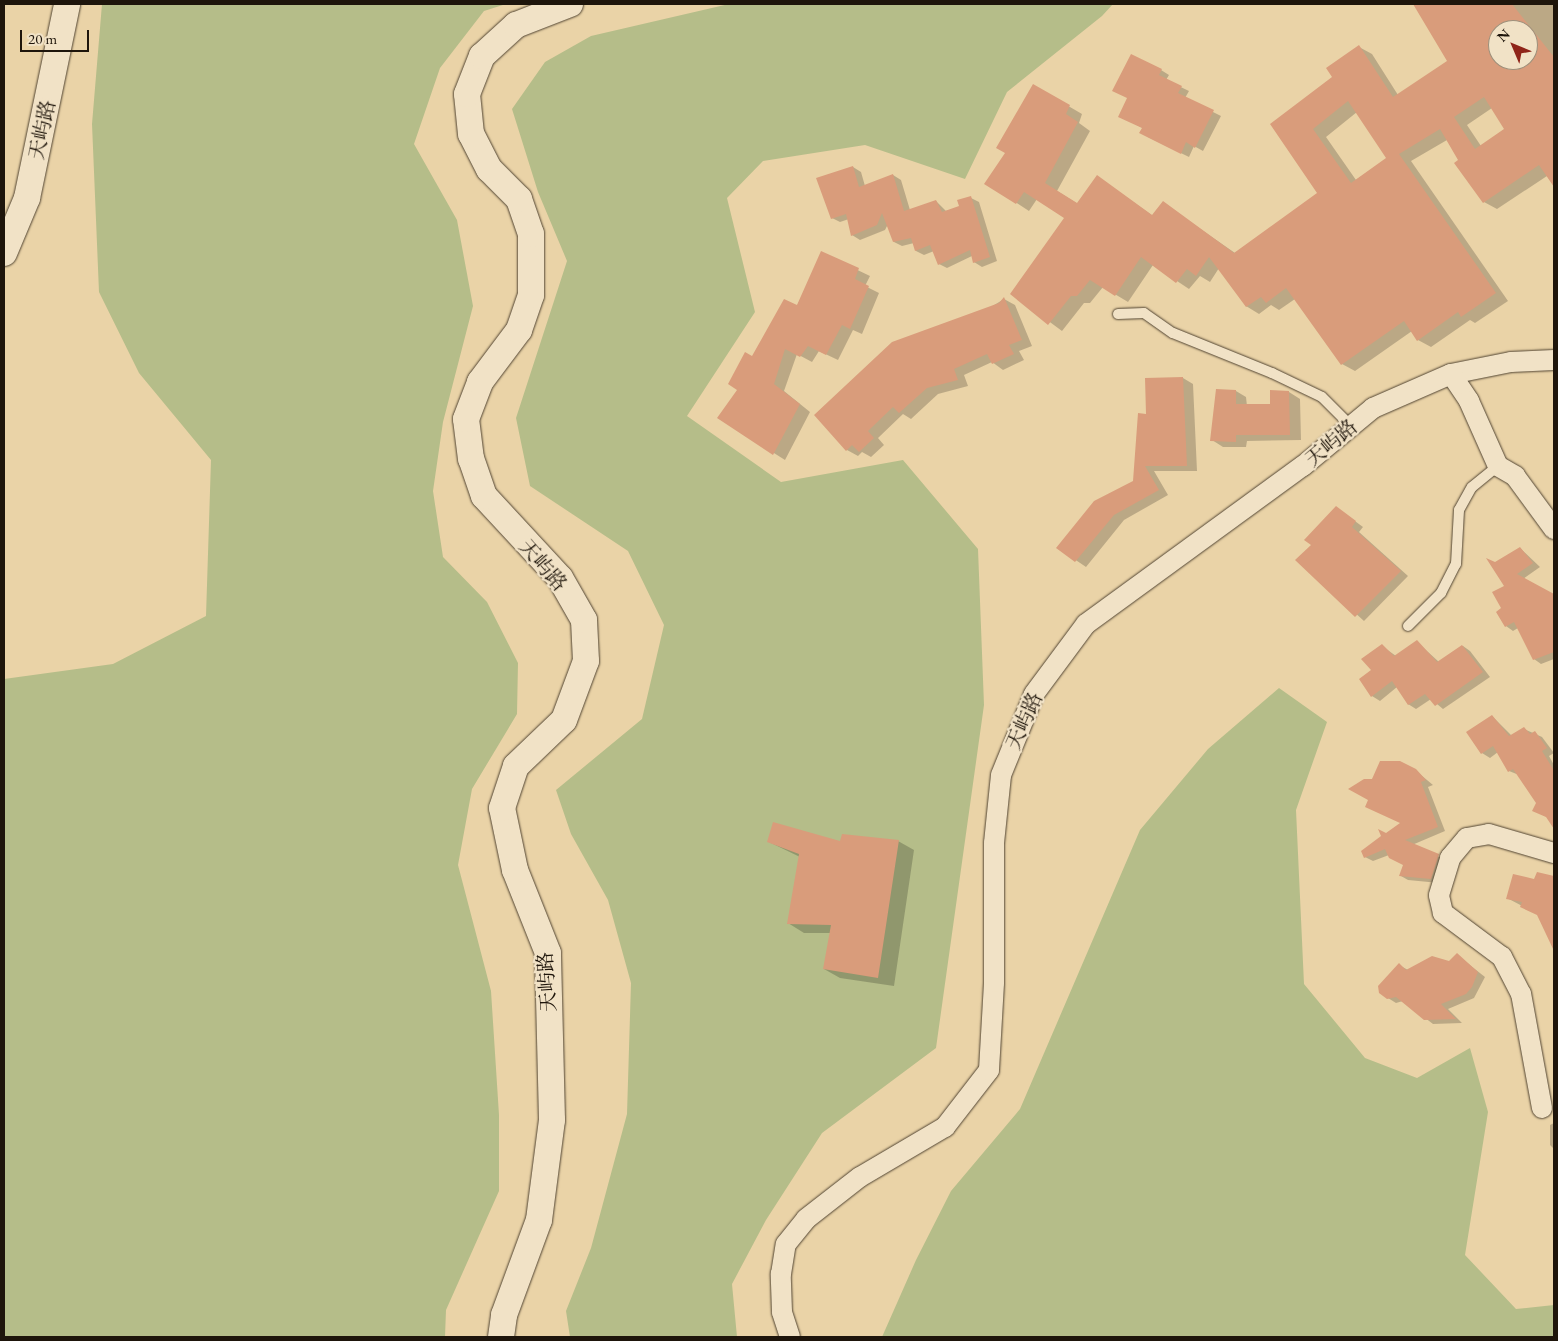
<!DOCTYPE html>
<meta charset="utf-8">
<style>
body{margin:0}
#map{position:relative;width:1558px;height:1341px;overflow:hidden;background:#ead3a7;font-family:"EB Garamond","Noto Serif SC",serif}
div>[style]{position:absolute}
.green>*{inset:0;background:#b5bd89}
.shadow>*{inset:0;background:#0003}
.building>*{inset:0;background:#d99c7b}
.roads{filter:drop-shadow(0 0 1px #514432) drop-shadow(0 0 1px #514432)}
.service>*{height:10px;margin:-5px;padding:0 5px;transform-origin:5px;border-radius:5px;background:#f1e2c6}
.minor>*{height:20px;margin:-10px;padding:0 10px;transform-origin:10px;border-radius:10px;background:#f1e2c6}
.tertiary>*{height:26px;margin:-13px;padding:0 13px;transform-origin:13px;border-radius:13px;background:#f1e2c6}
span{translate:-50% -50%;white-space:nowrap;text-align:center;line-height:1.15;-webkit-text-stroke:4.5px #f1e2c6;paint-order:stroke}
.street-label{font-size:20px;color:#1e150b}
.frame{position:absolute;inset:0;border:5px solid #1e150b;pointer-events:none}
.north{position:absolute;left:1488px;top:20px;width:50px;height:50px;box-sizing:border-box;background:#f1e2c6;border:1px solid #9d907b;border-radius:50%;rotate:315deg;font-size:14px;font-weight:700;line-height:20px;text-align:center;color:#1e150b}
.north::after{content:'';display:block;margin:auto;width:18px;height:22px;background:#8f2418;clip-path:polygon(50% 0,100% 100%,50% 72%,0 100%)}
.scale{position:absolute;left:20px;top:30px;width:69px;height:22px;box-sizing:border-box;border:2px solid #1e150b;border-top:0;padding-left:6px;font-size:15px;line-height:18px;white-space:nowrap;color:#1e150b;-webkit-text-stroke:4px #f1e2c6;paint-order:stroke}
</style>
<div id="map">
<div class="green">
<div style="clip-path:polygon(102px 4px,506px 4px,484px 11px,440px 68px,414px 144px,457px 220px,473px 306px,443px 422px,433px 491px,443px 557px,487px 602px,518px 663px,517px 714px,472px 789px,458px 865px,491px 991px,499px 1115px,499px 1191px,446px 1310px,445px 1337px,4px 1337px,4px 679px,113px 664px,206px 616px,211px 460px,139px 373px,99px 292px,92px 124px)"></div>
<div style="clip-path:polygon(729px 4px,1113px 4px,1102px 16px,1007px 92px,965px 179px,865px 145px,763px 161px,727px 198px,755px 312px,687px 416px,781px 482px,903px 460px,978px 549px,984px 705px,936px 1048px,822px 1133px,766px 1220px,732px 1284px,737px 1337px,570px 1337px,566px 1311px,591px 1248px,627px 1114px,631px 983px,608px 900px,571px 834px,556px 790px,642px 719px,664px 625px,628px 551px,530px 486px,516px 418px,567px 261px,538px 192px,512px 109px,545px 62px,591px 36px)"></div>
<div style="clip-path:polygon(1279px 688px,1327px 722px,1296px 810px,1304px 984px,1365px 1058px,1417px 1078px,1470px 1048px,1488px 1112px,1465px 1255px,1516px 1309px,1554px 1305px,1554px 1337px,882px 1337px,916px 1260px,951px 1191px,1020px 1109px,1140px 830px,1208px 749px)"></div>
</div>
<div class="shadow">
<div style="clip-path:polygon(evenodd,1424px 4px,1554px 4px,1554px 106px,1550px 109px,1554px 116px,1554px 185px,1547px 176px,1497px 209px,1484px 202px,1447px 140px,1411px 161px,1508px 301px,1475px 323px,1470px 320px,1431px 347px,1418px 340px,1412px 331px,1355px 371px,1342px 364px,1295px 299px,1279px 310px,1271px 305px,1259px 314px,1246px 306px,1219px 268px,1210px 282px,1200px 276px,1189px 289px,1153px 265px,1128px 302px,1103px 287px,1090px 303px,1084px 303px,1062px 331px,1012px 294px,1066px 218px,1037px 199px,1029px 211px,986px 183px,1006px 153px,1034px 86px,1082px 114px,1079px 123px,1090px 131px,1057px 191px,1078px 204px,1098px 177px,1153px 216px,1163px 203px,1235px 253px,1319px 193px,1272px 124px,1333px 77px,1359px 47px,1372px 54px,1398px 95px,1448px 61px,1417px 8px,1424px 4px,1498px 30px,1528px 30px,1528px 60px,1498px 60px,1498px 30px,1424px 4px,1492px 108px,1505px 129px,1481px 146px,1467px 125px,1492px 108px,1424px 4px,1357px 112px,1388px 158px,1356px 180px,1326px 137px,1357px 112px)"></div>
<div style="clip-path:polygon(1161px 70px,1169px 75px,1166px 80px,1189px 91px,1185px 98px,1221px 116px,1203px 151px,1194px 146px,1189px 157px,1148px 137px,1143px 128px,1127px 120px)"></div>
<div style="clip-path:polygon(853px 167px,861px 172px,865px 186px,893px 175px,901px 180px,910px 210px,936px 201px,946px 211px,960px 207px,971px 198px,979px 202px,997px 261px,982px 267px,974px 262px,972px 256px,947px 268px,939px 264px,934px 251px,924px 255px,916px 251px,914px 243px,902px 246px,894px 242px,888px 224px,885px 230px,860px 240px,852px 235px,849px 219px,840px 222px,832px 218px)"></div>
<div style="clip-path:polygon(822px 253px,870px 276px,865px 286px,879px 293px,862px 334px,853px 330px,838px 360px,819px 351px,812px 362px,797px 354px,784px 391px,810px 412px,785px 460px,718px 418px,739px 390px,753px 357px,797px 306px)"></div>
<div style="clip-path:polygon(1004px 299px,1015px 305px,1032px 346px,1019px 351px,1024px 360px,1003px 370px,992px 362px,964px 375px,968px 386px,938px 394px,911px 419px,903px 414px,878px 438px,884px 445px,871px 457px,862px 452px,858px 456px,847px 450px,815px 415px)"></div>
<div style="clip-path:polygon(1183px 378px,1193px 384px,1197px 471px,1154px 471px,1168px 495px,1124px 520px,1086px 567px,1058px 548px,1134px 481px,1147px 415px)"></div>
<div style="clip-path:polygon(1236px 391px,1246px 397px,1247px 406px,1271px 405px,1289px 392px,1300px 399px,1301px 440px,1247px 441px,1246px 447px,1223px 447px,1212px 440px)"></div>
<div style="clip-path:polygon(1344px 513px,1363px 527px,1359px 532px,1408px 576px,1364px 621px,1297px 560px)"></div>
<div style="clip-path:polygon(1520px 548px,1540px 567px,1523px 579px,1554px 596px,1554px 659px,1541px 664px,1534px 659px,1518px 628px,1513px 631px,1506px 626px,1505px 586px,1495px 564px)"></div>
<div style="clip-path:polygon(1417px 642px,1439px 662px,1463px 646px,1470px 651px,1490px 677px,1443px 709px,1431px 699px,1416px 709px,1408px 704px,1397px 687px,1380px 701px,1372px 696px,1361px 679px,1373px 670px,1382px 646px,1396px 656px)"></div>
<div style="clip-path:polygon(1492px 716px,1512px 736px,1524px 729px,1542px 737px,1554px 753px,1549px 756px,1554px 765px,1554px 821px,1534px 810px,1538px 803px,1519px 775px,1509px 771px,1498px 752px,1490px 758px,1482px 753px)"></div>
<div style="clip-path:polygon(1415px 770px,1433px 785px,1428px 787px,1445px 831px,1412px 845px,1446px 860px,1439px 883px,1408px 880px,1401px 876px,1404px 865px,1389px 855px,1373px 861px,1365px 857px,1402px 823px,1373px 780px)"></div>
<div style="clip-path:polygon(898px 841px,914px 850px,894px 986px,840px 978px,824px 969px,831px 933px,804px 933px,788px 923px,800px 857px,769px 842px)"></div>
<div style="clip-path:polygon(1538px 874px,1554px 878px,1554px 931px,1539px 915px,1507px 898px,1535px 880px)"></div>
<div style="clip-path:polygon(1457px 955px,1485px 977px,1474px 998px,1448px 1009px,1462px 1023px,1433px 1024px,1403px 1001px,1396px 1003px,1388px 998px,1399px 965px,1408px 970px,1449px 962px)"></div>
<div style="clip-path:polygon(1554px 1123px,1554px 1149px,1550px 1145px,1550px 1125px)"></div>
</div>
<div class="building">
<div style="clip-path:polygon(evenodd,1413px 4px,1512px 4px,1554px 57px,1554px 187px,1539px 165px,1483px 203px,1454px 163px,1458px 160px,1440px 129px,1399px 154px,1496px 293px,1461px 317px,1458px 312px,1417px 341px,1404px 321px,1341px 365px,1286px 288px,1266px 303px,1261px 297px,1246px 307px,1209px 257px,1196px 276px,1187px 269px,1176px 283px,1141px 257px,1115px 296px,1090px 280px,1077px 296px,1071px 296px,1048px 325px,1010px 294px,1064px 218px,1024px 192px,1016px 204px,984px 184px,1005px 153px,996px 148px,1033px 84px,1070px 105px,1066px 114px,1078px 122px,1045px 183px,1077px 203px,1097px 175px,1152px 215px,1163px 201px,1234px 253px,1317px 193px,1270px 124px,1332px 77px,1326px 68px,1359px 45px,1393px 97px,1447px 61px,1413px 4px,1498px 30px,1528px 30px,1528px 60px,1498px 60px,1498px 30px,1413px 4px,1484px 97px,1504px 129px,1475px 149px,1454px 117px,1484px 97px,1413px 4px,1348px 101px,1386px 158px,1351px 183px,1313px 129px,1348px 101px)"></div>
<div style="clip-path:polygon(1131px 54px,1162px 69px,1159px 75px,1182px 86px,1178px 93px,1214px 110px,1195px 148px,1186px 142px,1181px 154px,1139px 133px,1142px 128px,1118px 117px,1127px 98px,1112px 91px)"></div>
<div style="clip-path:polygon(853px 166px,859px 187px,893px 174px,904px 211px,936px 200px,942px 212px,959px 206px,957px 200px,971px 196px,990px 257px,973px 263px,970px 250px,938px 265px,930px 245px,915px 251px,911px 238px,893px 242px,882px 213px,877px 225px,851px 236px,846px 214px,831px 219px,816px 178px)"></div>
<div style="clip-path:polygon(821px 251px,859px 268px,855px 279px,869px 286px,850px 329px,842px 325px,826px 355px,808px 346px,800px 357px,785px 349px,774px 384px,800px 404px,773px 455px,717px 418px,737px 390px,728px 384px,745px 352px,752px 356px,784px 299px,797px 305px)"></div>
<div style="clip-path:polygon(1004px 297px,1022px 340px,1009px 345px,1014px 354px,992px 364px,987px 354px,954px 369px,958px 380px,927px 388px,899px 413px,893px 407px,868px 431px,874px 438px,859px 452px,852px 445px,846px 451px,814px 415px,892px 342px,999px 303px)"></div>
<div style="clip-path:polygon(1183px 377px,1187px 466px,1145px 466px,1159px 490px,1114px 515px,1075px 562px,1056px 548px,1094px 501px,1133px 481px,1138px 413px,1146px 414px,1145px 378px)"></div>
<div style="clip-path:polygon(1216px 389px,1236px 390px,1236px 404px,1270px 404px,1270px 390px,1289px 391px,1290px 435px,1236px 435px,1236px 442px,1210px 441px)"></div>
<div style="clip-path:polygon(1336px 506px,1356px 521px,1352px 527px,1401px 571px,1355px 617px,1295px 560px,1311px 545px,1304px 540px)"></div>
<div style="clip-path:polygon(1520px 547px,1533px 563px,1517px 574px,1554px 594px,1554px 652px,1533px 660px,1514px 622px,1505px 627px,1496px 612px,1501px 608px,1492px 592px,1504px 586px,1486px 558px,1495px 562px)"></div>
<div style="clip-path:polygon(1417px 640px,1437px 662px,1462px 645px,1483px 672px,1435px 706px,1425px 694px,1408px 705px,1392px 681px,1371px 697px,1359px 679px,1371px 670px,1361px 659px,1382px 644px,1394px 656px)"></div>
<div style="clip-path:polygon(1492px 715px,1509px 736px,1524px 727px,1530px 734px,1535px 731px,1547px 748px,1542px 751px,1553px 769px,1554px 766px,1554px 829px,1546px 817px,1532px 811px,1536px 803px,1513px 769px,1508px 772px,1493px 746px,1481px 754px,1466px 732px)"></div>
<div style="clip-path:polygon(1380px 761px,1400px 761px,1416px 769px,1426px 780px,1421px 782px,1438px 827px,1405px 840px,1439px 854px,1431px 879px,1399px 876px,1403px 865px,1389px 858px,1385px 849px,1364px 858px,1361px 851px,1381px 836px,1378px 829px,1386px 833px,1400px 823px,1365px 807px,1368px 800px,1348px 789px,1364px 779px,1372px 779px)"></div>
<div style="clip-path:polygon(773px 822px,840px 841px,842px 834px,899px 840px,878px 978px,823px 969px,831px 925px,787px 924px,799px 854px,767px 842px)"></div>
<div style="clip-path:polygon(1537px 872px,1554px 876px,1554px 951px,1537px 915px,1520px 907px,1522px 902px,1506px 899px,1513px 874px,1534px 879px)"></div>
<div style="clip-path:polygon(1457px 953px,1478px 972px,1472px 987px,1466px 994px,1441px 1004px,1456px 1019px,1424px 1020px,1396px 997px,1387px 999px,1379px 993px,1378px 986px,1399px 963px,1406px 970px,1432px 956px,1449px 961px)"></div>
</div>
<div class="roads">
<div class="service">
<div style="left:1118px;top:314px;width:26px;rotate:-2deg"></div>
<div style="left:1144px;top:313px;width:35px;rotate:35deg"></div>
<div style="left:1173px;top:333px;width:107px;rotate:22deg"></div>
<div style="left:1272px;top:373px;width:55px;rotate:25.6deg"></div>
<div style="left:1322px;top:397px;width:41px;rotate:45deg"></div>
<div style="left:1408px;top:626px;width:47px;rotate:-45deg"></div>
<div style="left:1441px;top:593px;width:33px;rotate:-63deg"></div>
<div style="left:1456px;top:564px;width:54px;rotate:-86.8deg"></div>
<div style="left:1459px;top:510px;width:26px;rotate:-61deg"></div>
<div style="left:1472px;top:487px;width:33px;rotate:-39deg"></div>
</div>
<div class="minor">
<div style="left:1451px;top:374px;width:61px;rotate:-11.3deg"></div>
<div style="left:1511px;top:362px;width:43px;rotate:-2.7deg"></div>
<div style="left:1542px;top:1108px;width:116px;rotate:-100.4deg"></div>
<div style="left:1521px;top:994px;width:42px;rotate:-117.2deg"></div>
<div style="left:1502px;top:957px;width:74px;rotate:-143.3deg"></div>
<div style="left:1443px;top:913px;width:18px;rotate:-103deg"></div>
<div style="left:1439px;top:895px;width:39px;rotate:-73deg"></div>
<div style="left:1450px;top:858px;width:26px;rotate:-50deg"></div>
<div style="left:1467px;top:838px;width:22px;rotate:-10deg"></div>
<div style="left:1489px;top:834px;width:68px;rotate:16.3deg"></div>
<div style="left:790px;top:1337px;width:26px;rotate:-108deg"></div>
<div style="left:782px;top:1312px;width:38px;rotate:-92deg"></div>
<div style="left:781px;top:1274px;width:30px;rotate:-81deg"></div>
<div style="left:786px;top:1244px;width:32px;rotate:-51deg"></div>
<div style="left:806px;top:1219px;width:68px;rotate:-37.9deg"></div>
<div style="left:860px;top:1177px;width:99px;rotate:-30.5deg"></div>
<div style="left:945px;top:1127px;width:72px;rotate:-52.3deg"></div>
<div style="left:989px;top:1070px;width:88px;rotate:-86.7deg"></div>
<div style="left:994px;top:982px;width:139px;rotate:-90deg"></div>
<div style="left:994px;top:843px;width:68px;rotate:-84.1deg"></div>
<div style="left:1001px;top:775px;width:87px;rotate:-67.8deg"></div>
<div style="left:1034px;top:694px;width:87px;rotate:-53.4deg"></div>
<div style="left:1086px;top:624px;width:268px;rotate:-36.1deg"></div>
<div style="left:1303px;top:466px;width:91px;rotate:-39.6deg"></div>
<div style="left:1373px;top:408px;width:85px;rotate:-23.6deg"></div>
<div style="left:1451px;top:374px;width:32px;rotate:56deg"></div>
<div style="left:1469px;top:401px;width:71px;rotate:66deg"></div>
<div style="left:1498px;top:466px;width:20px;rotate:30deg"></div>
<div style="left:1515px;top:476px;width:66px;rotate:53.7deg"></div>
</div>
<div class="tertiary">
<div style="left:4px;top:253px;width:60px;rotate:-67.3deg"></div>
<div style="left:27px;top:198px;width:198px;rotate:-78.3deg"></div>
<div style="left:501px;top:1337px;width:22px;rotate:-82deg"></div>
<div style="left:504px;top:1315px;width:101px;rotate:-69.8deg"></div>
<div style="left:539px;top:1220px;width:101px;rotate:-82.6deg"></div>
<div style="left:552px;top:1120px;width:167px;rotate:-91.4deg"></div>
<div style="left:548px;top:953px;width:89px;rotate:-111.7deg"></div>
<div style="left:515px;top:870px;width:63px;rotate:-101.8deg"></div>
<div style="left:502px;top:808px;width:44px;rotate:-71.6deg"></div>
<div style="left:516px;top:766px;width:66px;rotate:-43.8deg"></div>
<div style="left:564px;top:720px;width:63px;rotate:-69.6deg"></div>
<div style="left:586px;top:661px;width:41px;rotate:-92.8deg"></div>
<div style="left:584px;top:620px;width:48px;rotate:-119.7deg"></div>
<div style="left:560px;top:578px;width:112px;rotate:-132.8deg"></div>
<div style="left:484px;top:496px;width:39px;rotate:-109deg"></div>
<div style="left:471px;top:459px;width:40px;rotate:-97.1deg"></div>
<div style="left:466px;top:419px;width:40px;rotate:-69deg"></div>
<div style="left:480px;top:382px;width:65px;rotate:-53.1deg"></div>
<div style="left:519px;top:330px;width:37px;rotate:-71deg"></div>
<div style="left:531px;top:295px;width:61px;rotate:-90deg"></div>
<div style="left:531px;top:234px;width:37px;rotate:-109deg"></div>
<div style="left:519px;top:199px;width:42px;rotate:-135deg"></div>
<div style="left:489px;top:169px;width:39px;rotate:-117deg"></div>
<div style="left:471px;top:134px;width:40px;rotate:-95.7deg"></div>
<div style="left:467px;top:94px;width:41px;rotate:-68.5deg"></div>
<div style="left:482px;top:56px;width:46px;rotate:-42.4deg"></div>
<div style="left:516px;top:25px;width:58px;rotate:-21.3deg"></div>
</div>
</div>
<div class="street-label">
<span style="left:42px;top:130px;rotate:-78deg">天屿路</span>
<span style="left:1331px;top:443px;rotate:-40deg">天屿路</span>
<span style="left:543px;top:565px;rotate:49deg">天屿路</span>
<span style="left:1024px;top:721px;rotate:-66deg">天屿路</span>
<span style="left:547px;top:982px;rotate:-94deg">天屿路</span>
</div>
<div class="frame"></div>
<div class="north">N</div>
<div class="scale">20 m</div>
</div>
